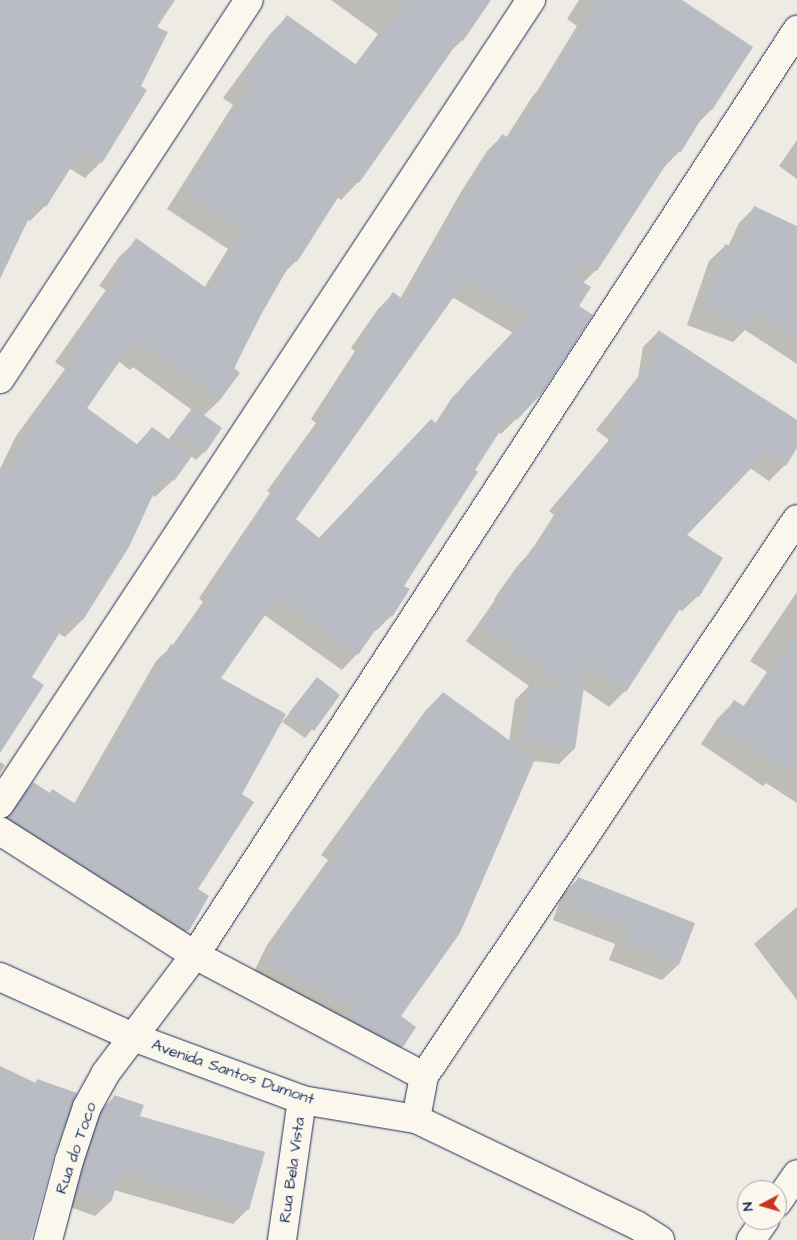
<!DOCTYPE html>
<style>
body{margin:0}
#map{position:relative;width:797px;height:1240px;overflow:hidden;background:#eeebe4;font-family:"Architects Daughter",sans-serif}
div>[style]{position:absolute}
.shadow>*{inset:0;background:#0003}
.building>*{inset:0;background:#b9bcc3}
.roads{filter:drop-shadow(0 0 1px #1b2f5e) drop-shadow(0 0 1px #1b2f5e)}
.street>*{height:28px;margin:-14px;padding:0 14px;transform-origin:14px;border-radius:14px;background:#fbf7ec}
.primary>*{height:28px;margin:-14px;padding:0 14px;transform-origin:14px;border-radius:14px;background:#fbf7ec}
span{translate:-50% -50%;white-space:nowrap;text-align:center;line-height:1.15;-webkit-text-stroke:5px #fbf7ec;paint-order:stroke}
.street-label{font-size:16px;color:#1b2f5e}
.north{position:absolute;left:737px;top:1180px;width:50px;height:50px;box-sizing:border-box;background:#fbf7ec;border:1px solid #a1a7b3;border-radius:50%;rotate:264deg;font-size:14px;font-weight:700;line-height:20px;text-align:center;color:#1b2f5e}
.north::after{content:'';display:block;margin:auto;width:18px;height:22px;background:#c8321e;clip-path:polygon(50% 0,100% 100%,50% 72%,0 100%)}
</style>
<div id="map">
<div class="shadow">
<div style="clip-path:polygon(2px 0,173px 0,155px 28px,139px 87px,145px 91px,101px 162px,85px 178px,69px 168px,45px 206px,30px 221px,27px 220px,0 276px,0 3px)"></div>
<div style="clip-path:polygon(evenodd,331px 0,490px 0,462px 40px,445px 57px,358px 182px,341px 200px,337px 197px,296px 261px,283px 274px,260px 312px,220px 400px,203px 416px,204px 452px,196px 460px,191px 456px,173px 480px,155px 497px,152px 495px,128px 546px,82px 620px,65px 637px,58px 633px,31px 678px,0 751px,0 469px,16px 436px,65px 369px,55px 362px,106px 290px,99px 286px,119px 257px,137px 240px,204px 288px,228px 249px,167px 209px,233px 105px,223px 98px,270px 34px,288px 16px,355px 65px,378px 34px,331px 0,118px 361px,130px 370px,133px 367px,192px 410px,168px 440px,152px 428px,136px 445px,85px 408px,118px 361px)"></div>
<div style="clip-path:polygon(evenodd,579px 0,680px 0,711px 110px,697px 124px,680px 151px,664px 167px,596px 270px,583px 283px,516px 419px,501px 434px,498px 432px,403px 586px,391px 616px,376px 631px,373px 630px,357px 654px,342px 670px,263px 614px,219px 678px,283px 721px,317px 679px,339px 695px,305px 738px,281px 721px,241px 794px,197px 890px,188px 930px,172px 946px,0 824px,18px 799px,33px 784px,49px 794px,52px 791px,74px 804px,156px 661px,172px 646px,203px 602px,199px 598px,270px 493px,267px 491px,316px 423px,311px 419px,355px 351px,351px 348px,378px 309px,393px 294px,400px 299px,461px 192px,487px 151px,502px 136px,506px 138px,532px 97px,538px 90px,577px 26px,567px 19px,579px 0,452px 297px,513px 333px,451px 399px,435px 424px,318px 539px,294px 519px,452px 297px)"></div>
<div style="clip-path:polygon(797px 140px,797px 179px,779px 166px)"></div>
<div style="clip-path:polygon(755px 207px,797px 228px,797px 364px,745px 330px,733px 342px,687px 325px,709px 261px,725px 246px,728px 247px,739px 223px)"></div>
<div style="clip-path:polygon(658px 332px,797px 422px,797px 445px,785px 465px,769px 481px,750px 468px,685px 535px,698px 596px,682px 611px,678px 609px,625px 691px,609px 707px,583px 689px,574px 749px,559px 764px,533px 761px,399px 1017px,402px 1046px,385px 1064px,249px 982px,267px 945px,328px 860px,321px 855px,426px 710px,443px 693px,509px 742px,515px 700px,529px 686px,466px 641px,495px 600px,494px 599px,518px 565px,529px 554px,554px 515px,549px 511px,609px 440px,596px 430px,638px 377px,643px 347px)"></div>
<div style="clip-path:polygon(797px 592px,797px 803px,766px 783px,763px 786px,701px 744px,717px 719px,734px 702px,743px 707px,767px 672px,750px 661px)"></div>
<div style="clip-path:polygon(0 762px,5px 765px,0 773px)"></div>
<div style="clip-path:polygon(578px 879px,678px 965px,662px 980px,609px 960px,615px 944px,553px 920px,562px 895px)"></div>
<div style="clip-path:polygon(797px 907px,797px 1000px,754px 944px)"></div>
<div style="clip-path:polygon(0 1068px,35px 1083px,38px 1081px,53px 1156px,29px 1240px,0 1240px)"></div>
<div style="clip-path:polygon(114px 1097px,138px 1117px,248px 1209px,233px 1224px,114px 1190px,110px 1202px,95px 1216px,64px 1205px,100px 1111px)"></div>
</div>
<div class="building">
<div style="clip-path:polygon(0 0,175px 0,157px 27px,168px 32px,141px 86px,147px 90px,102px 163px,82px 150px,46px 207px,37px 201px,0 279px)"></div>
<div style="clip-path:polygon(406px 0,491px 0,463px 41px,460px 39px,359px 183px,351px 177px,297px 262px,293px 259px,262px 313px,234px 368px,240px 373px,220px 400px,150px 350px,148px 353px,133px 342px,87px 408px,138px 445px,152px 427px,192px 456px,174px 481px,163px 473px,129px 547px,83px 620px,72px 613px,32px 677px,44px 685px,0 753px,0 468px,8px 471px,34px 417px,81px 351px,72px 344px,122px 272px,116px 268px,136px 238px,208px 289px,245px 231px,183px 192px,250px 87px,240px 80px,287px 15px,358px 66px)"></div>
<div style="clip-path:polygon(evenodd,597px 0,682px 0,753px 47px,712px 110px,708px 108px,681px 152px,676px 149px,597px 271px,579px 264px,573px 276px,591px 287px,579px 306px,593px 315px,542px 393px,517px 420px,511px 414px,475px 470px,478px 472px,404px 586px,410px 589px,392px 617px,387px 613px,358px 655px,277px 598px,221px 678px,286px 714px,242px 794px,254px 802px,198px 889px,209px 896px,189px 931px,8px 818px,33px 782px,50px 793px,52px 789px,79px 806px,171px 644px,175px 647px,218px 586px,213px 582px,245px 536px,244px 534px,284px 477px,282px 475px,331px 407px,326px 403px,369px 335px,365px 333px,393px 292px,405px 301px,476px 175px,502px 134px,511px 140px,597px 0,465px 281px,527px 317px,466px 382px,438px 425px,431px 419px,319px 538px,296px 519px,465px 281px)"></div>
<div style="clip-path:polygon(754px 206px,797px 226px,797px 338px,756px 312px,750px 327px,702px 309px,725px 244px,735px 248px)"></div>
<div style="clip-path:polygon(658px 330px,797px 420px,797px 448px,786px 466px,766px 453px,687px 535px,723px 558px,699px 597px,691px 592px,626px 692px,587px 666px,575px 749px,522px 742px,530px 684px,574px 692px,480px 625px,510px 584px,508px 583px,533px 547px,536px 549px,569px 499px,564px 495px,623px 424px,611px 414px,653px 360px)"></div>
<div style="clip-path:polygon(193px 407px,222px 428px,205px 453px,175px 431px)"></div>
<div style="clip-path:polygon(797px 633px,797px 775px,784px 766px,782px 769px,717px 727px,734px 700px,747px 708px)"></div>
<div style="clip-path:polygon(317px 677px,340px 695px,314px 731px,289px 713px)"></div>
<div style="clip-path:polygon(443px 692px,535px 759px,460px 933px,401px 1016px,416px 1027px,403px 1047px,348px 1018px,355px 1007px,266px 964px,284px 926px,344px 842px,337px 837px)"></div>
<div style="clip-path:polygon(578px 877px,695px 923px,679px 965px,624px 944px,630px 928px,568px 905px)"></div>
<div style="clip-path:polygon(0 1066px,36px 1083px,37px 1079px,77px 1093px,54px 1156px,31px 1240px,17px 1240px,0 1234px)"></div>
<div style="clip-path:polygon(114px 1095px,144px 1105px,140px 1116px,265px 1152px,249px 1210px,121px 1173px,111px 1202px,77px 1190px,101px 1113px,107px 1103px,111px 1104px)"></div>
</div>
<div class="roads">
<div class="street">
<div style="left:0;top:379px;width:453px;rotate:-56.7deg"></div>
<div style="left:0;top:804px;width:964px;rotate:-56.56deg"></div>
<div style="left:0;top:831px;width:231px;rotate:32.5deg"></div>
<div style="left:195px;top:955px;width:259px;rotate:27.9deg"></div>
<div style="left:416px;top:1119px;width:44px;rotate:-79.5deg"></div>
<div style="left:424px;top:1076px;width:670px;rotate:-56.19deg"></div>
<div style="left:777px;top:1203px;width:35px;rotate:-55deg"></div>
<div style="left:48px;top:1240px;width:82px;rotate:-75.1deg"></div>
<div style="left:69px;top:1161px;width:57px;rotate:-71.6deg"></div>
<div style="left:87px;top:1107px;width:38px;rotate:-61deg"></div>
<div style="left:105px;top:1074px;width:149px;rotate:-52.9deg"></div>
<div style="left:195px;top:955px;width:1104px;rotate:-56.94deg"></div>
<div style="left:282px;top:1240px;width:141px;rotate:-81.9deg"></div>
<div style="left:751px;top:1240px;width:24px;rotate:-55deg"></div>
</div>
<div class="primary">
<div style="left:0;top:977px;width:146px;rotate:24.3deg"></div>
<div style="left:133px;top:1037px;width:180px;rotate:20.4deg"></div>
<div style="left:302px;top:1100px;width:116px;rotate:9.5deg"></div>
<div style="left:416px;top:1119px;width:246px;rotate:25.7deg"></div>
<div style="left:638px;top:1226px;width:26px;rotate:32deg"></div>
</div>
</div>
<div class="street-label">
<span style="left:233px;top:1072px;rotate:19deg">Avenida Santos Dumont</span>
<span style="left:76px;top:1148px;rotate:-71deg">Rua do Toco</span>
<span style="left:292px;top:1170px;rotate:-82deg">Rua Bela Vista</span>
</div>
<div class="north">N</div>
</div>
